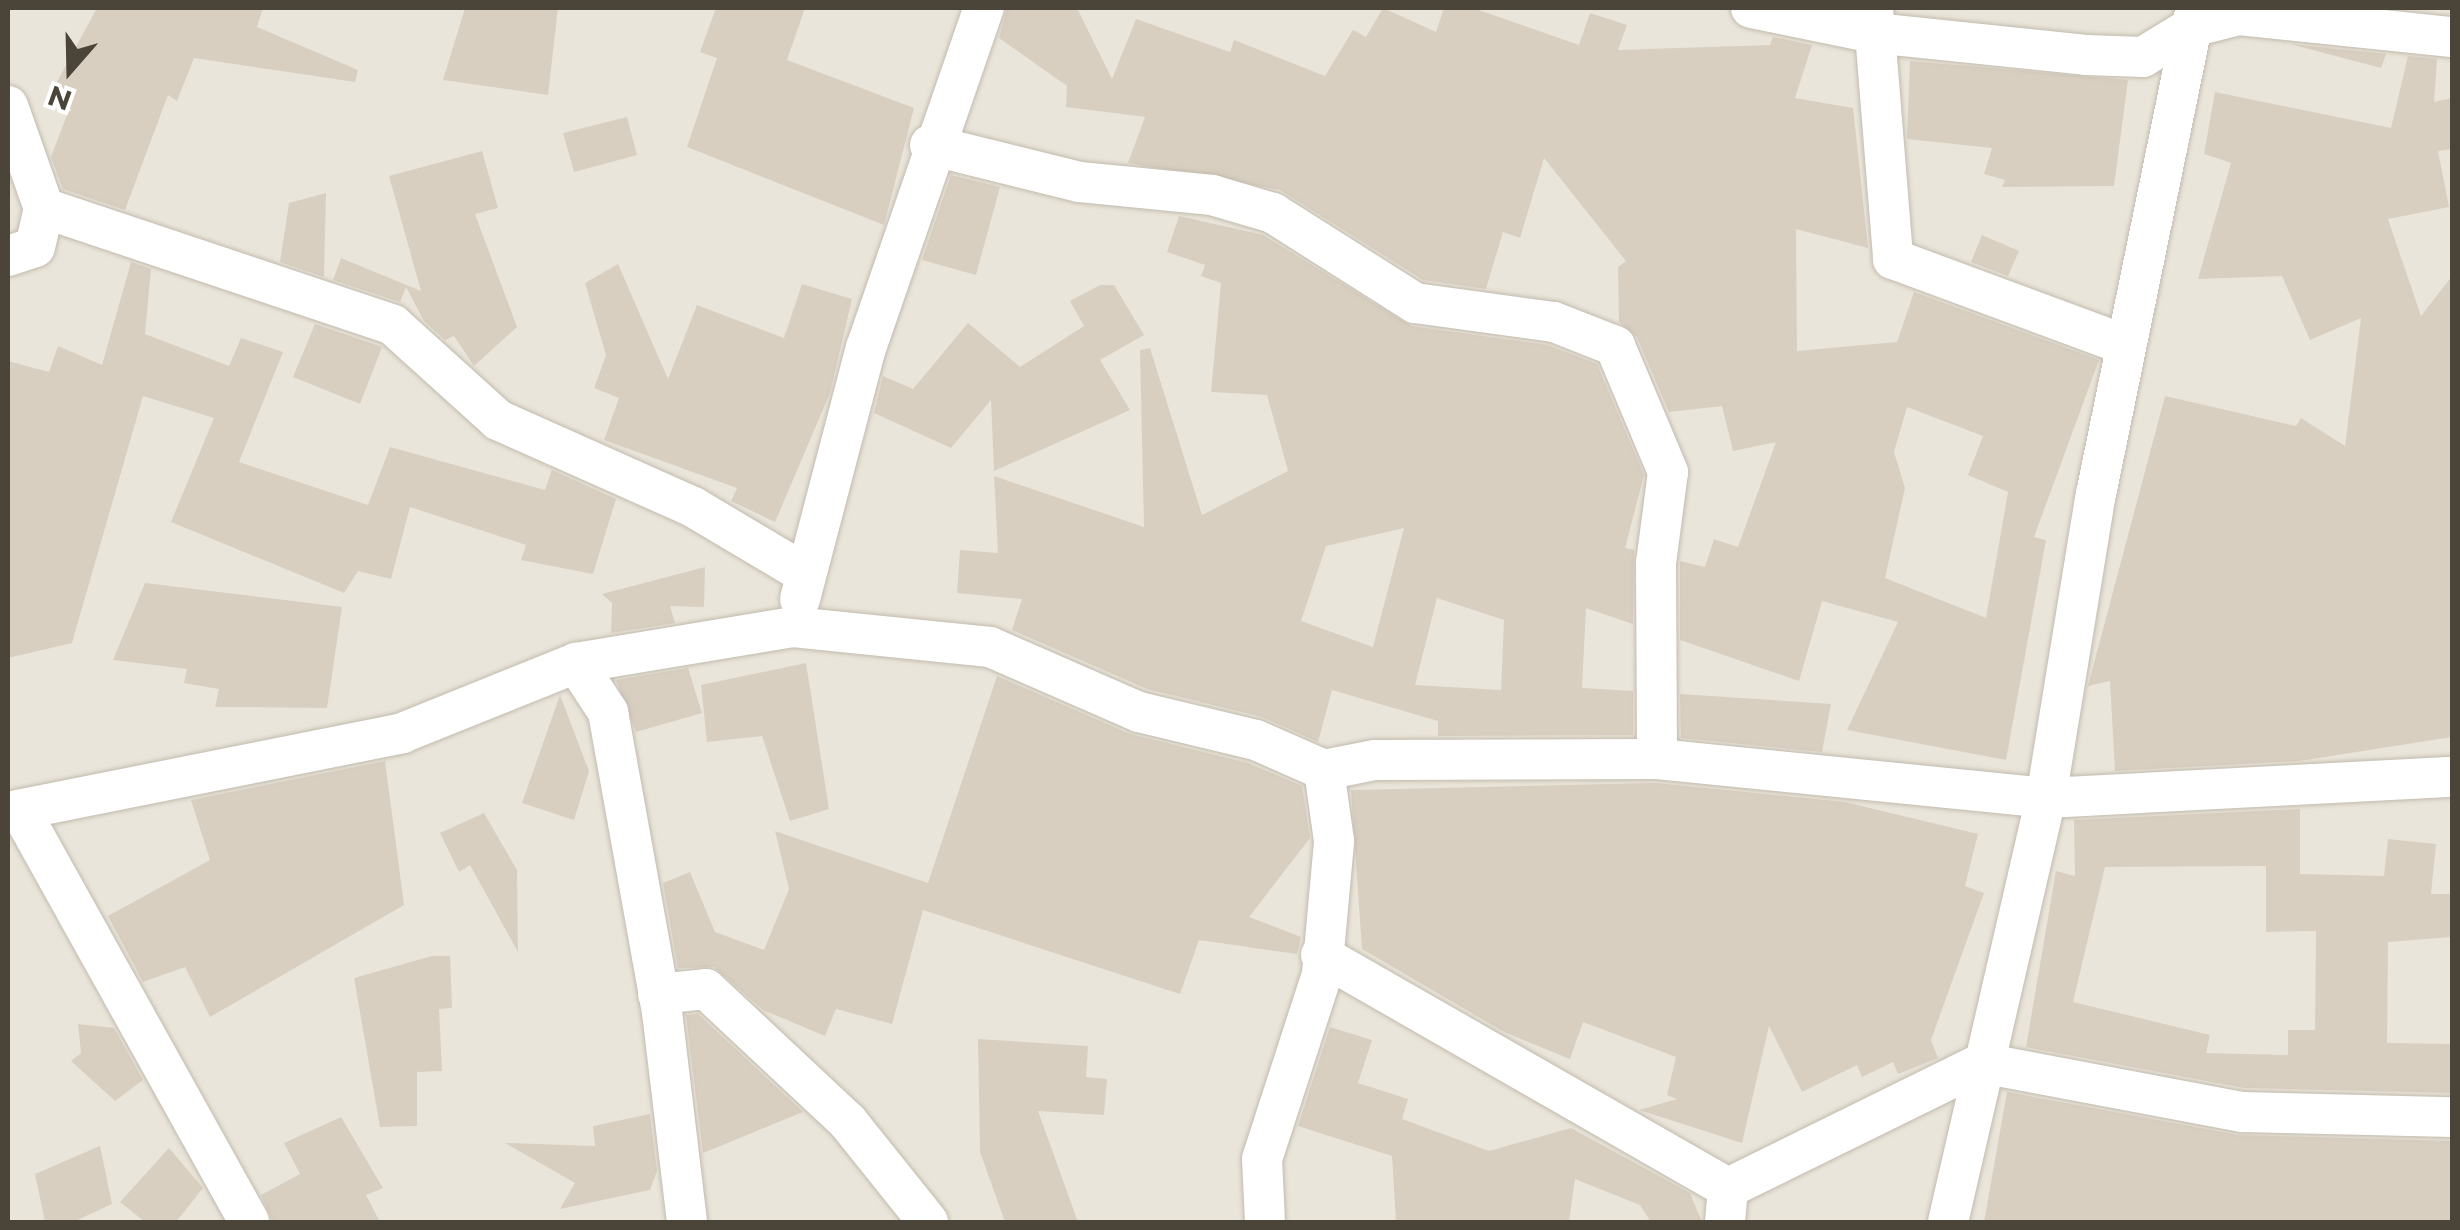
<!DOCTYPE html>
<style>
body{margin:0}
#map{position:relative;width:2460px;height:1230px;overflow:hidden;background:#f6f3ec;font-family:Montserrat,sans-serif}
div>[style]{position:absolute}
.residential>*{inset:0;background:#eae5da}
.building>*{inset:0;background:#d8cfc1}
.roads{filter:drop-shadow(0 0 2px #c2bbae) drop-shadow(0 0 2px #c2bbae)}
.minor>*{height:40px;margin:-20px;padding:0 20px;transform-origin:20px;border-radius:20px;background:#fff}
span{translate:-50% -50%;white-space:nowrap;text-align:center;line-height:1.15;-webkit-text-stroke:10px #fff;paint-order:stroke}
.frame{position:absolute;inset:0;border:10px solid #4b4439;pointer-events:none}
.north{position:absolute;left:20px;top:20px;width:100px;height:100px;-webkit-text-stroke:8px #fff;paint-order:stroke;rotate:200deg;font-size:28px;font-weight:700;line-height:40px;text-align:center;color:#4b4439}
.north::after{content:'';display:block;margin:auto;width:35px;height:45px;background:#4b4439;clip-path:polygon(50% 0,100% 100%,50% 72%,0 100%)}
</style>
<div id="map">
<div class="residential">
<div style="clip-path:polygon(8px 8px,2452px 8px,2452px 1222px,8px 1222px)"></div>
</div>
<div class="building">
<div style="clip-path:polygon(97px 8px,263px 8px,257px 27px,358px 70px,355px 82px,194px 58px,177px 101px,168px 95px,125px 210px,63px 189px,51px 157px,73px 99px,44px 106px)"></div>
<div style="clip-path:polygon(465px 8px,558px 8px,548px 95px,443px 80px)"></div>
<div style="clip-path:polygon(716px 8px,805px 8px,787px 60px,914px 108px,884px 225px,687px 147px,717px 58px,700px 52px)"></div>
<div style="clip-path:polygon(evenodd,1007px 8px,1077px 8px,1112px 79px,1136px 19px,1230px 52px,1234px 40px,1325px 76px,1353px 30px,1366px 37px,1383px 8px,1436px 32px,1444px 8px,1473px 8px,1579px 45px,1590px 13px,1627px 25px,1618px 50px,1770px 45px,1773px 37px,1812px 45px,1795px 98px,1853px 108px,1868px 248px,1796px 229px,1797px 351px,1897px 342px,1914px 292px,2099px 360px,2034px 537px,2046px 540px,2006px 760px,1847px 730px,1898px 622px,1822px 601px,1799px 681px,1680px 640px,1680px 561px,1705px 567px,1714px 539px,1738px 547px,1776px 442px,1733px 451px,1722px 406px,1669px 412px,1637px 337px,1619px 322px,1618px 267px,1626px 261px,1544px 158px,1520px 238px,1503px 232px,1486px 289px,1423px 280px,1280px 190px,1128px 163px,1145px 117px,1066px 107px,1067px 86px,999px 38px,1007px 8px,1907px 407px,1983px 436px,1968px 475px,2008px 492px,1986px 618px,1885px 578px,1905px 488px,1894px 452px,1907px 407px)"></div>
<div style="clip-path:polygon(2290px 44px,2386px 54px,2381px 68px)"></div>
<div style="clip-path:polygon(2408px 56px,2437px 59px,2434px 102px,2452px 98px,2452px 149px,2438px 151px,2449px 207px,2388px 219px,2421px 316px,2452px 276px,2452px 737px,2299px 761px,2115px 771px,2110px 681px,2088px 686px,2165px 396px,2296px 426px,2301px 418px,2345px 446px,2361px 318px,2310px 340px,2282px 276px,2198px 279px,2231px 163px,2204px 154px,2215px 92px,2391px 128px)"></div>
<div style="clip-path:polygon(1910px 61px,2128px 80px,2114px 186px,2002px 187px,2005px 180px,1984px 174px,1992px 148px,1907px 139px)"></div>
<div style="clip-path:polygon(627px 117px,637px 155px,574px 172px,563px 133px)"></div>
<div style="clip-path:polygon(482px 151px,498px 208px,475px 214px,517px 327px,474px 366px,454px 336px,445px 340px,424px 321px,406px 287px,400px 302px,333px 280px,341px 258px,421px 291px,389px 176px)"></div>
<div style="clip-path:polygon(951px 175px,1000px 187px,976px 275px,922px 260px)"></div>
<div style="clip-path:polygon(326px 193px,324px 277px,280px 262px,289px 203px)"></div>
<div style="clip-path:polygon(evenodd,1179px 216px,1263px 235px,1411px 326px,1548px 345px,1597px 364px,1644px 475px,1625px 548px,1634px 550px,1633px 624px,1586px 608px,1582px 688px,1633px 691px,1633px 735px,1438px 736px,1438px 721px,1332px 690px,1318px 742px,1262px 717px,1147px 689px,1012px 630px,1022px 599px,957px 593px,960px 550px,998px 553px,994px 476px,1144px 527px,1140px 350px,1150px 348px,1202px 515px,1288px 471px,1267px 395px,1211px 392px,1221px 283px,1201px 276px,1205px 265px,1167px 252px,1179px 216px,1404px 528px,1373px 647px,1301px 621px,1326px 546px,1404px 528px,1179px 216px,1437px 598px,1504px 620px,1501px 690px,1415px 685px,1437px 598px)"></div>
<div style="clip-path:polygon(1982px 235px,2019px 251px,2008px 276px,1971px 262px)"></div>
<div style="clip-path:polygon(131px 262px,151px 269px,145px 334px,229px 366px,241px 338px,283px 352px,239px 462px,368px 505px,390px 447px,545px 490px,552px 470px,616px 499px,593px 574px,521px 560px,526px 545px,410px 507px,391px 579px,358px 571px,344px 593px,171px 522px,214px 418px,143px 396px,72px 643px,8px 658px,8px 361px,49px 372px,58px 346px,102px 365px)"></div>
<div style="clip-path:polygon(618px 264px,668px 379px,697px 305px,784px 338px,802px 284px,852px 299px,830px 393px,775px 522px,731px 501px,737px 488px,604px 440px,619px 398px,594px 388px,606px 355px,585px 283px)"></div>
<div style="clip-path:polygon(1100px 285px,1114px 285px,1144px 335px,1100px 360px,1130px 410px,994px 471px,991px 400px,951px 448px,874px 413px,883px 376px,913px 389px,968px 323px,1020px 367px,1084px 326px,1070px 301px)"></div>
<div style="clip-path:polygon(315px 324px,382px 347px,360px 404px,293px 377px)"></div>
<div style="clip-path:polygon(705px 567px,704px 607px,670px 606px,675px 623px,611px 633px,612px 603px,602px 594px)"></div>
<div style="clip-path:polygon(145px 583px,342px 607px,327px 708px,215px 707px,219px 689px,184px 683px,187px 669px,113px 660px)"></div>
<div style="clip-path:polygon(806px 663px,829px 809px,790px 821px,762px 736px,707px 742px,701px 685px)"></div>
<div style="clip-path:polygon(688px 668px,702px 713px,636px 732px,616px 680px)"></div>
<div style="clip-path:polygon(997px 676px,1130px 734px,1248px 763px,1302px 786px,1310px 838px,1249px 917px,1301px 937px,1297px 954px,1199px 940px,1180px 994px,923px 910px,892px 1024px,836px 1009px,825px 1036px,763px 1010px,714px 967px,678px 968px,663px 883px,690px 872px,715px 932px,764px 950px,789px 889px,775px 831px,928px 883px)"></div>
<div style="clip-path:polygon(1680px 694px,1831px 704px,1822px 752px,1681px 738px)"></div>
<div style="clip-path:polygon(560px 695px,589px 771px,574px 820px,522px 803px)"></div>
<div style="clip-path:polygon(385px 761px,404px 905px,210px 1017px,185px 967px,143px 982px,108px 916px,210px 860px,191px 800px)"></div>
<div style="clip-path:polygon(1656px 783px,1845px 802px,1978px 834px,1965px 886px,1984px 893px,1931px 1040px,1938px 1058px,1898px 1074px,1893px 1062px,1862px 1077px,1857px 1065px,1802px 1092px,1769px 1026px,1742px 1143px,1639px 1110px,1677px 1099px,1667px 1095px,1676px 1057px,1583px 1022px,1570px 1059px,1504px 1032px,1362px 949px,1351px 790px)"></div>
<div style="clip-path:polygon(evenodd,2300px 809px,2300px 874px,2384px 876px,2388px 839px,2436px 844px,2431px 894px,2452px 894px,2452px 937px,2388px 942px,2387px 1043px,2452px 1044px,2452px 1093px,2244px 1088px,2026px 1047px,2056px 871px,2075px 876px,2074px 820px,2300px 809px,2266px 866px,2266px 932px,2316px 931px,2315px 1030px,2288px 1030px,2288px 1055px,2206px 1053px,2210px 1035px,2073px 1002px,2105px 867px,2266px 866px)"></div>
<div style="clip-path:polygon(484px 813px,517px 870px,518px 952px,470px 865px,459px 872px,440px 833px)"></div>
<div style="clip-path:polygon(432px 956px,450px 956px,452px 1008px,439px 1009px,442px 1071px,417px 1072px,417px 1126px,380px 1127px,354px 978px)"></div>
<div style="clip-path:polygon(698px 1014px,803px 1112px,703px 1153px,686px 1015px)"></div>
<div style="clip-path:polygon(78px 1024px,114px 1028px,143px 1080px,115px 1101px,71px 1061px,81px 1053px)"></div>
<div style="clip-path:polygon(1330px 1027px,1372px 1040px,1358px 1083px,1408px 1099px,1402px 1119px,1489px 1151px,1571px 1128px,1690px 1193px,1702px 1222px,1651px 1222px,1640px 1205px,1575px 1179px,1569px 1222px,1396px 1222px,1392px 1156px,1298px 1126px)"></div>
<div style="clip-path:polygon(978px 1039px,1088px 1046px,1086px 1077px,1107px 1079px,1104px 1115px,1038px 1111px,1078px 1222px,1005px 1222px,980px 1152px)"></div>
<div style="clip-path:polygon(2007px 1092px,2238px 1135px,2452px 1141px,2452px 1222px,1984px 1222px)"></div>
<div style="clip-path:polygon(650px 1114px,657px 1171px,650px 1190px,560px 1209px,575px 1183px,505px 1143px,595px 1146px,593px 1126px)"></div>
<div style="clip-path:polygon(341px 1117px,383px 1188px,366px 1195px,380px 1222px,273px 1222px,261px 1195px,300px 1174px,284px 1143px)"></div>
<div style="clip-path:polygon(100px 1146px,112px 1204px,73px 1222px,45px 1222px,35px 1174px)"></div>
<div style="clip-path:polygon(169px 1148px,203px 1188px,176px 1222px,145px 1222px,120px 1202px)"></div>
</div>
<div class="roads">
<div class="minor">
<div style="left:1751px;top:8px;width:126px;rotate:11.5deg"></div>
<div style="left:1874px;top:33px;width:213px;rotate:5.9deg"></div>
<div style="left:2086px;top:55px;width:57px;rotate:2deg"></div>
<div style="left:2143px;top:57px;width:57px;rotate:-31.5deg"></div>
<div style="left:2192px;top:27px;width:48px;rotate:-14.6deg"></div>
<div style="left:2238px;top:15px;width:215px;rotate:5.9deg"></div>
<div style="left:1873px;top:8px;width:252px;rotate:85.4deg"></div>
<div style="left:1893px;top:259px;width:248px;rotate:20.3deg"></div>
<div style="left:8px;top:106px;width:108px;rotate:70.6deg"></div>
<div style="left:44px;top:208px;width:368px;rotate:18.5deg"></div>
<div style="left:393px;top:325px;width:142px;rotate:42.1deg"></div>
<div style="left:498px;top:420px;width:214px;rotate:24deg"></div>
<div style="left:693px;top:507px;width:131px;rotate:30.7deg"></div>
<div style="left:930px;top:145px;width:154px;rotate:13.9deg"></div>
<div style="left:1080px;top:182px;width:133px;rotate:5.6deg"></div>
<div style="left:1212px;top:195px;width:64px;rotate:16.4deg"></div>
<div style="left:1273px;top:213px;width:168px;rotate:32.4deg"></div>
<div style="left:1415px;top:303px;width:140px;rotate:7.8deg"></div>
<div style="left:1554px;top:322px;width:66px;rotate:21.5deg"></div>
<div style="left:1615px;top:346px;width:137px;rotate:67.2deg"></div>
<div style="left:1668px;top:472px;width:92px;rotate:97.5deg"></div>
<div style="left:1656px;top:563px;width:196px;rotate:89.7deg"></div>
<div style="left:8px;top:256px;width:28px;rotate:-18deg"></div>
<div style="left:35px;top:247px;width:40px;rotate:-77deg"></div>
<div style="left:800px;top:599px;width:260px;rotate:-75.3deg"></div>
<div style="left:866px;top:348px;width:360px;rotate:-70.9deg"></div>
<div style="left:576px;top:663px;width:59px;rotate:56.9deg"></div>
<div style="left:608px;top:712px;width:305px;rotate:79.8deg"></div>
<div style="left:662px;top:1012px;width:211px;rotate:83.2deg"></div>
<div style="left:20px;top:810px;width:471px;rotate:60.9deg"></div>
<div style="left:8px;top:812px;width:402px;rotate:-11.3deg"></div>
<div style="left:402px;top:733px;width:188px;rotate:-21.9deg"></div>
<div style="left:576px;top:663px;width:220px;rotate:-9.4deg"></div>
<div style="left:793px;top:627px;width:198px;rotate:5.8deg"></div>
<div style="left:990px;top:647px;width:163px;rotate:23.6deg"></div>
<div style="left:1139px;top:712px;width:120px;rotate:13.5deg"></div>
<div style="left:1256px;top:740px;width:74px;rotate:23.8deg"></div>
<div style="left:1324px;top:770px;width:52px;rotate:-11.1deg"></div>
<div style="left:1375px;top:760px;width:282px;rotate:-0.2deg"></div>
<div style="left:1657px;top:759px;width:391px;rotate:5.7deg"></div>
<div style="left:2046px;top:798px;width:407px;rotate:-3deg"></div>
<div style="left:1321px;top:955px;width:469px;rotate:29.8deg"></div>
<div style="left:658px;top:994px;width:48px;rotate:-5.9deg"></div>
<div style="left:706px;top:989px;width:195px;rotate:43.1deg"></div>
<div style="left:848px;top:1122px;width:128px;rotate:51.3deg"></div>
<div style="left:1265px;top:1222px;width:63px;rotate:-92.7deg"></div>
<div style="left:1262px;top:1159px;width:194px;rotate:-72deg"></div>
<div style="left:1322px;top:974px;width:134px;rotate:-84.8deg"></div>
<div style="left:1334px;top:841px;width:72px;rotate:-98deg"></div>
<div style="left:1725px;top:1222px;width:34px;rotate:-85deg"></div>
<div style="left:1728px;top:1188px;width:283px;rotate:-26.2deg"></div>
<div style="left:1982px;top:1063px;width:265px;rotate:10.7deg"></div>
<div style="left:2242px;top:1112px;width:210px;rotate:1.4deg"></div>
<div style="left:1948px;top:1222px;width:435px;rotate:-77deg"></div>
<div style="left:2046px;top:798px;width:308px;rotate:-80.7deg"></div>
<div style="left:2096px;top:494px;width:496px;rotate:-78.4deg"></div>
</div>
</div>
<div class="frame"></div>
<div class="north">N</div>
</div>
